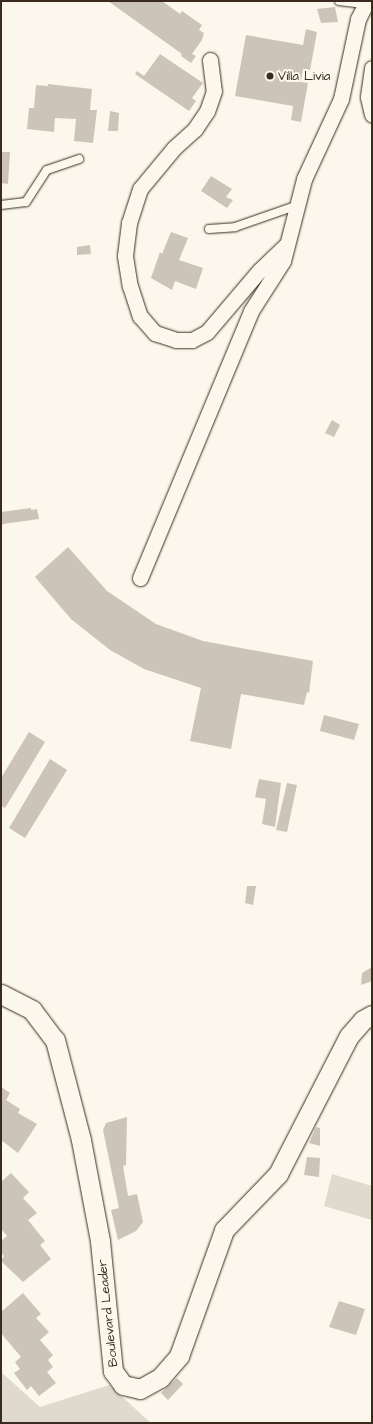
<!DOCTYPE html>
<style>
body{margin:0}
#map{position:relative;width:373px;height:1424px;overflow:hidden;background:#fbf7ec;font-family:"Architects Daughter",sans-serif}
div>[style]{position:absolute}
.green>*{inset:0;background:#dfd9ce}
.building>*{inset:0;background:#ccc4b9}
.roads{filter:drop-shadow(0 0 1px #3b2a1e) drop-shadow(0 0 1px #3b2a1e)}
.service>*{height:8px;margin:-4px;padding:0 4px;transform-origin:4px;border-radius:4px;background:#fbf7ec}
.minor>*{height:15px;margin:-7.5px;padding:0 7.5px;transform-origin:7.5px;border-radius:7.5px;background:#fbf7ec}
.tertiary>*{height:19px;margin:-9.5px;padding:0 9.5px;transform-origin:9.5px;border-radius:9.5px;background:#fbf7ec}
.dots>*{width:11px;height:11px;translate:-50% -50%;box-sizing:border-box;border:2px solid #fbf7ec;border-radius:50%}
span{translate:-50% -50%;white-space:nowrap;text-align:center;line-height:1.15;-webkit-text-stroke:4px #fbf7ec;paint-order:stroke}
.poi-label{font-size:13px;color:#3b2a1e}
.left{translate:0 -50%;text-align:left}
.street-label{font-size:13px;color:#3b2a1e}
.frame{position:absolute;inset:0;border:2px solid #3b2a1e;pointer-events:none}
</style>
<div id="map">
<div class="green">
<div style="clip-path:polygon(332px 1174px,372px 1186px,372px 1220px,324px 1206px)"></div>
<div style="clip-path:polygon(1px 1372px,40px 1407px,109px 1385px,151px 1423px,1px 1423px)"></div>
</div>
<div class="building">
<div style="clip-path:polygon(108px 1px,162px 1px,180px 14px,182px 11px,202px 25px,199px 30px,204px 33px,202px 40px,192px 54px,196px 56px,191px 63px,181px 56px,182px 54px)"></div>
<div style="clip-path:polygon(335px 7px,338px 22px,321px 23px,317px 9px)"></div>
<div style="clip-path:polygon(306px 29px,317px 32px,310px 70px,303px 69px,301px 82px,308px 83px,301px 122px,291px 120px,293px 106px,235px 96px,246px 35px,303px 45px)"></div>
<div style="clip-path:polygon(160px 54px,203px 83px,192px 98px,196px 101px,189px 111px,135px 74px,137px 71px,144px 76px)"></div>
<div style="clip-path:polygon(48px 84px,92px 89px,90px 110px,97px 110px,93px 143px,74px 141px,76px 119px,55px 118px,54px 132px,27px 129px,29px 108px,34px 108px,36px 85px,48px 86px)"></div>
<div style="clip-path:polygon(110px 111px,119px 113px,118px 131px,108px 131px)"></div>
<div style="clip-path:polygon(1px 152px,10px 152px,8px 184px,1px 183px)"></div>
<div style="clip-path:polygon(211px 176px,232px 189px,226px 197px,233px 200px,227px 208px,201px 191px)"></div>
<div style="clip-path:polygon(171px 232px,188px 238px,179px 260px,203px 268px,196px 289px,175px 281px,172px 290px,151px 278px,160px 252px,162px 254px)"></div>
<div style="clip-path:polygon(90px 245px,91px 254px,77px 255px,77px 247px)"></div>
<div style="clip-path:polygon(332px 420px,340px 425px,334px 437px,325px 433px)"></div>
<div style="clip-path:polygon(31px 508px,31px 510px,37px 509px,39px 519px,3px 524px,1px 527px,1px 512px)"></div>
<div style="clip-path:polygon(68px 547px,107px 591px,156px 624px,203px 641px,313px 661px,309px 693px,307px 692px,304px 705px,241px 694px,231px 749px,190px 741px,201px 688px,144px 669px,110px 650px,71px 619px,35px 577px)"></div>
<div style="clip-path:polygon(324px 715px,359px 724px,354px 740px,320px 731px)"></div>
<div style="clip-path:polygon(29px 732px,45px 742px,5px 808px,1px 806px,1px 778px)"></div>
<div style="clip-path:polygon(50px 759px,67px 770px,25px 838px,9px 828px)"></div>
<div style="clip-path:polygon(259px 779px,281px 783px,275px 827px,262px 824px,266px 799px,255px 797px)"></div>
<div style="clip-path:polygon(287px 783px,297px 785px,287px 832px,276px 830px)"></div>
<div style="clip-path:polygon(247px 886px,256px 886px,253px 905px,245px 903px)"></div>
<div style="clip-path:polygon(372px 967px,372px 981px,361px 985px,362px 973px)"></div>
<div style="clip-path:polygon(1px 1087px,10px 1093px,6px 1100px,20px 1109px,18px 1113px,37px 1124px,18px 1153px,1px 1140px)"></div>
<div style="clip-path:polygon(127px 1117px,126px 1165px,123px 1166px,128px 1196px,137px 1194px,143px 1222px,136px 1231px,118px 1240px,111px 1210px,119px 1208px,103px 1130px,106px 1123px)"></div>
<div style="clip-path:polygon(316px 1127px,320px 1128px,320px 1146px,309px 1143px)"></div>
<div style="clip-path:polygon(307px 1157px,320px 1158px,319px 1177px,304px 1175px)"></div>
<div style="clip-path:polygon(11px 1173px,29px 1192px,23px 1198px,37px 1213px,28px 1220px,45px 1241px,40px 1245px,51px 1259px,23px 1282px,1px 1261px,4px 1256px,1px 1252px,1px 1241px,7px 1236px,1px 1229px,1px 1182px)"></div>
<div style="clip-path:polygon(23px 1293px,41px 1314px,36px 1318px,49px 1332px,40px 1340px,53px 1355px,48px 1360px,53px 1367px,47px 1372px,56px 1383px,39px 1396px,31px 1386px,27px 1390px,14px 1373px,20px 1369px,15px 1362px,21px 1357px,1px 1333px,1px 1312px)"></div>
<div style="clip-path:polygon(339px 1301px,365px 1309px,356px 1335px,329px 1327px)"></div>
<div style="clip-path:polygon(177px 1378px,183px 1384px,168px 1400px,161px 1393px)"></div>
</div>
<div class="roads">
<div class="service">
<div style="left:339px;top:1px;width:25px;rotate:7deg"></div>
<div style="left:1px;top:205px;width:25px;rotate:-7deg"></div>
<div style="left:26px;top:202px;width:38px;rotate:-57deg"></div>
<div style="left:47px;top:170px;width:34px;rotate:-19deg"></div>
<div style="left:209px;top:229px;width:26px;rotate:-4deg"></div>
<div style="left:235px;top:227px;width:67px;rotate:-19.2deg"></div>
</div>
<div class="minor">
<div style="left:210px;top:60px;width:31px;rotate:83deg"></div>
<div style="left:214px;top:91px;width:21px;rotate:109deg"></div>
<div style="left:207px;top:111px;width:22px;rotate:124deg"></div>
<div style="left:195px;top:129px;width:28px;rotate:138deg"></div>
<div style="left:174px;top:148px;width:53px;rotate:129.7deg"></div>
<div style="left:140px;top:189px;width:36px;rotate:108deg"></div>
<div style="left:129px;top:223px;width:33px;rotate:97deg"></div>
<div style="left:125px;top:256px;width:30px;rotate:81deg"></div>
<div style="left:130px;top:286px;width:32px;rotate:72deg"></div>
<div style="left:140px;top:316px;width:23px;rotate:49deg"></div>
<div style="left:155px;top:333px;width:22px;rotate:18deg"></div>
<div style="left:176px;top:340px;width:16px"></div>
<div style="left:192px;top:340px;width:17px;rotate:-28deg"></div>
<div style="left:207px;top:332px;width:80px;rotate:-49.6deg"></div>
<div style="left:259px;top:271px;width:37px;rotate:-44deg"></div>
<div style="left:372px;top:68px;width:29px;rotate:98deg"></div>
<div style="left:368px;top:97px;width:18px;rotate:77deg"></div>
<div style="left:140px;top:578px;width:289px;rotate:-67.4deg"></div>
<div style="left:251px;top:311px;width:59px;rotate:-57.4deg"></div>
<div style="left:283px;top:261px;width:85px;rotate:-75.6deg"></div>
<div style="left:304px;top:179px;width:88px;rotate:-65.2deg"></div>
<div style="left:341px;top:99px;width:82px;rotate:-78deg"></div>
<div style="left:358px;top:19px;width:20px;rotate:-63deg"></div>
</div>
<div class="tertiary">
<div style="left:1px;top:994px;width:35px;rotate:27deg"></div>
<div style="left:32px;top:1010px;width:38px;rotate:53deg"></div>
<div style="left:55px;top:1040px;width:103px;rotate:75.4deg"></div>
<div style="left:81px;top:1140px;width:103px;rotate:79.3deg"></div>
<div style="left:100px;top:1241px;width:131px;rotate:84.3deg"></div>
<div style="left:113px;top:1371px;width:17px;rotate:54deg"></div>
<div style="left:123px;top:1385px;width:17px;rotate:13deg"></div>
<div style="left:140px;top:1389px;width:23px;rotate:-29deg"></div>
<div style="left:160px;top:1378px;width:29px;rotate:-49deg"></div>
<div style="left:179px;top:1356px;width:134px;rotate:-70.3deg"></div>
<div style="left:224px;top:1230px;width:78px;rotate:-46deg"></div>
<div style="left:278px;top:1174px;width:155px;rotate:-62.8deg"></div>
<div style="left:349px;top:1036px;width:21px;rotate:-49deg"></div>
<div style="left:363px;top:1020px;width:10px;rotate:-29deg"></div>
</div>
</div>
<div class="dots">
<div style="left:270px;top:76px;background:#3b2a1e"></div>
</div>
<div class="poi-label">
<span class="left" style="left:278px;top:76px">Villa Livia</span>
</div>
<div class="street-label">
<span style="left:108px;top:1313px;rotate:-96deg">Boulevard Leader</span>
</div>
<div class="frame"></div>
</div>
